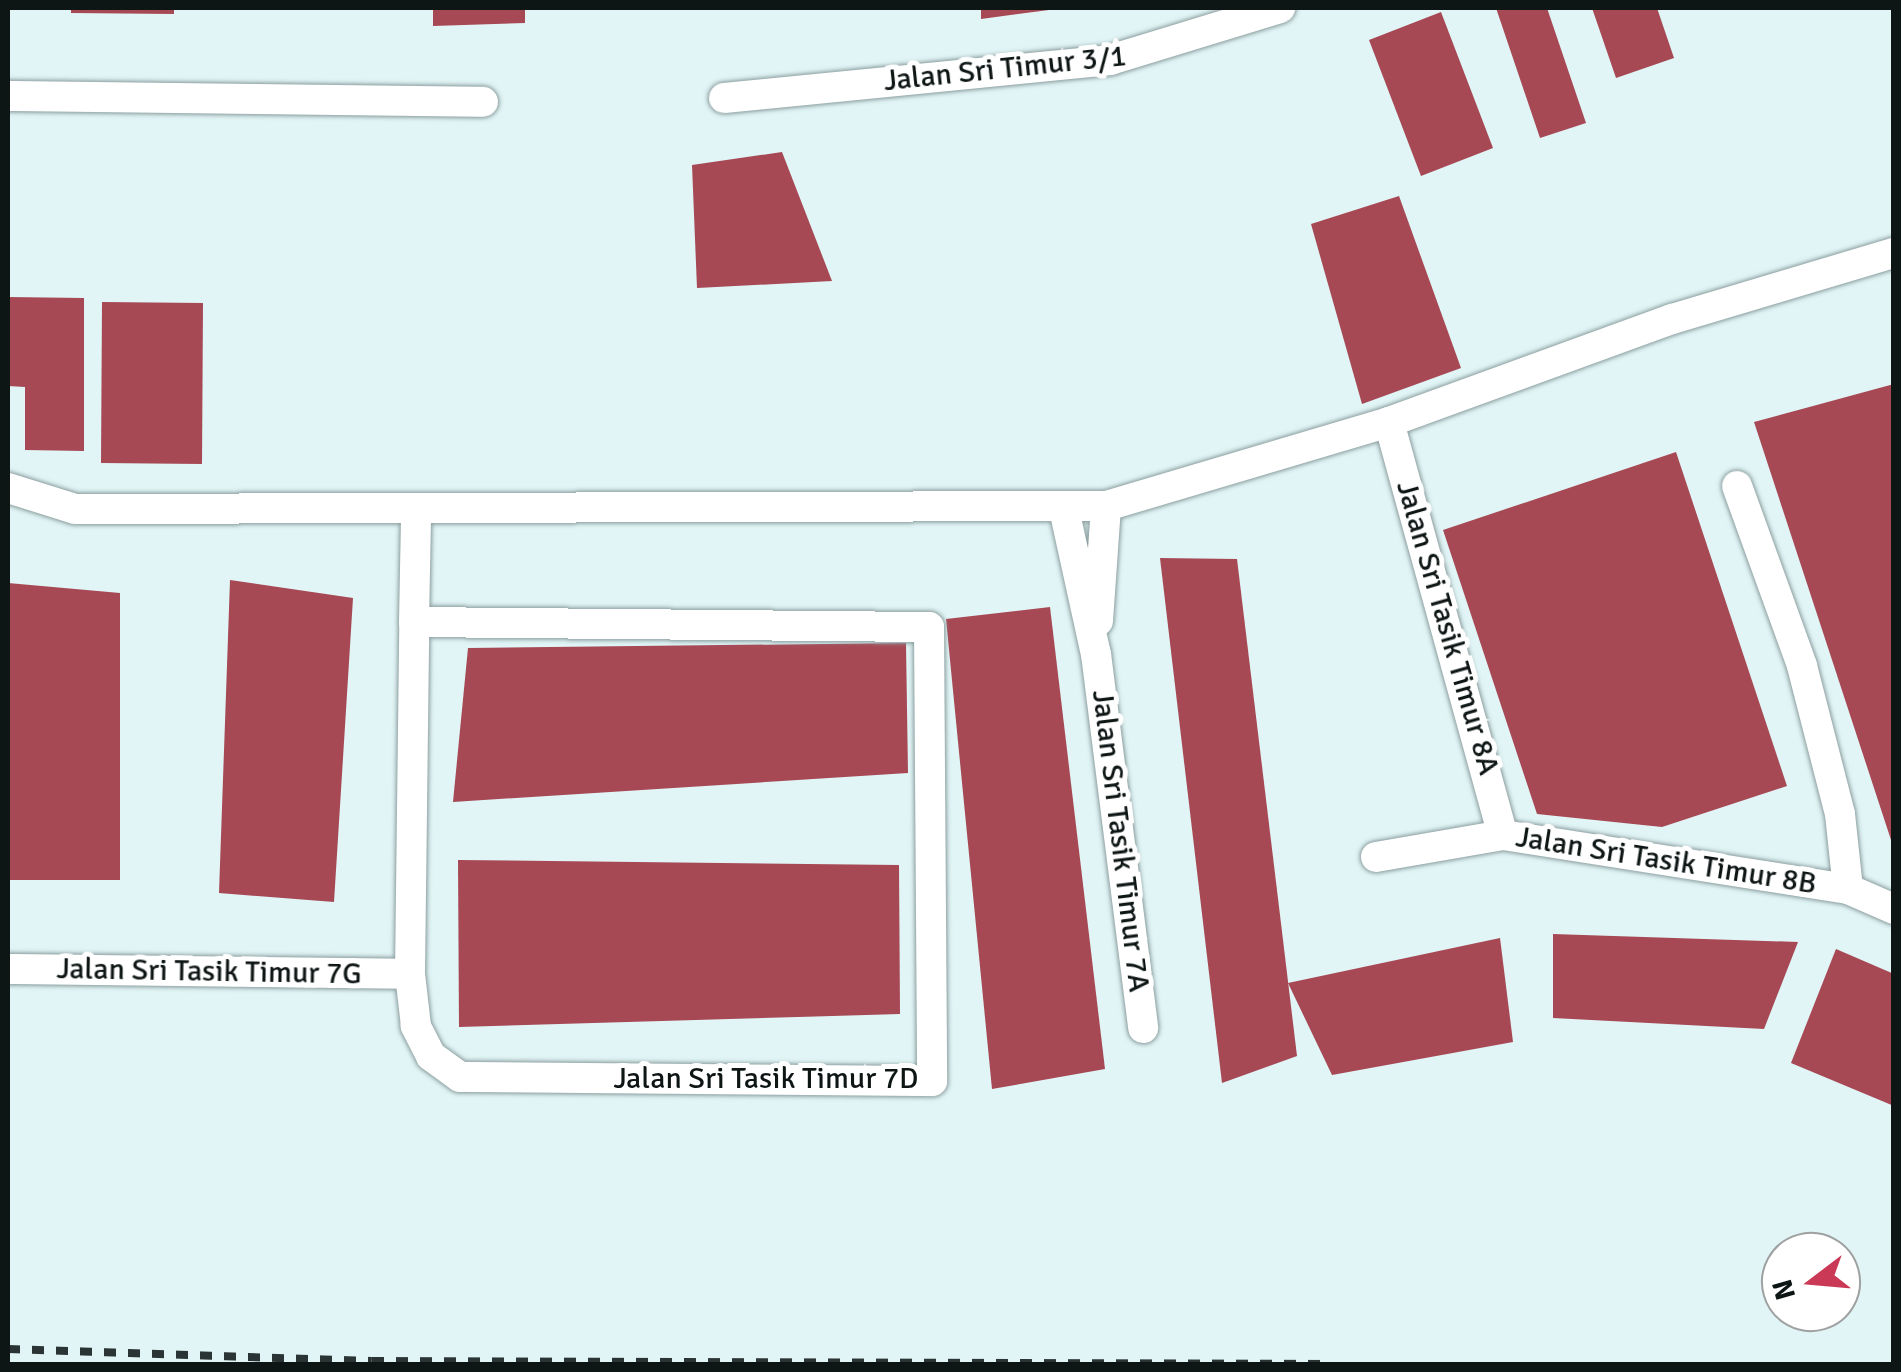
<!DOCTYPE html>
<style>
body{margin:0}
#map{position:relative;width:1901px;height:1372px;overflow:hidden;background:#e1f5f6;font-family:Signika,sans-serif}
div>[style]{position:absolute}
.building>*{inset:0;background:#a74855}
.roads{filter:drop-shadow(0 0 2px #8c9e9f) drop-shadow(0 0 2px #8c9e9f)}
.minor>*{height:30px;margin:-15px;padding:0 15px;transform-origin:15px;border-radius:15px;background:#fff}
.rail>*{height:8px;margin-top:-4px;transform-origin:0;background:repeating-linear-gradient(90deg,#2b3434 0 12px,transparent 0 24px)}
span{translate:-50% -50%;white-space:nowrap;text-align:center;line-height:1.15;-webkit-text-stroke:10px #fff;paint-order:stroke}
.street-label{font-size:30px;color:#0e1515}
.frame{position:absolute;inset:0;border:10px solid #0e1515;pointer-events:none}
.north{position:absolute;left:1761px;top:1232px;width:100px;height:100px;box-sizing:border-box;background:#fff;border:2px solid #9fa1a1;border-radius:50%;rotate:254deg;font-size:28px;font-weight:700;line-height:40px;text-align:center;color:#0e1515}
.north::after{content:'';display:block;margin:auto;width:35px;height:45px;background:#ca3a56;clip-path:polygon(50% 0,100% 100%,50% 72%,0 100%)}
</style>
<div id="map">
<div class="building">
<div style="clip-path:polygon(71px 8px,174px 8px,174px 14px,71px 13px)"></div>
<div style="clip-path:polygon(433px 8px,525px 8px,525px 23px,433px 26px)"></div>
<div style="clip-path:polygon(981px 8px,1049px 8px,1049px 10px,981px 19px)"></div>
<div style="clip-path:polygon(1496px 8px,1547px 8px,1586px 123px,1540px 138px)"></div>
<div style="clip-path:polygon(1592px 8px,1657px 8px,1674px 58px,1616px 78px)"></div>
<div style="clip-path:polygon(1441px 12px,1493px 148px,1421px 176px,1369px 40px)"></div>
<div style="clip-path:polygon(782px 152px,832px 281px,697px 288px,692px 165px)"></div>
<div style="clip-path:polygon(1399px 196px,1461px 368px,1362px 404px,1311px 224px)"></div>
<div style="clip-path:polygon(8px 297px,84px 298px,84px 451px,25px 450px,25px 387px,8px 386px)"></div>
<div style="clip-path:polygon(102px 302px,203px 303px,202px 464px,101px 463px)"></div>
<div style="clip-path:polygon(1894px 384px,1894px 846px,1893px 846px,1754px 422px)"></div>
<div style="clip-path:polygon(1676px 452px,1787px 786px,1662px 827px,1537px 814px,1443px 530px)"></div>
<div style="clip-path:polygon(1160px 558px,1237px 559px,1297px 1056px,1222px 1083px)"></div>
<div style="clip-path:polygon(230px 580px,353px 598px,334px 902px,219px 893px)"></div>
<div style="clip-path:polygon(8px 583px,120px 593px,120px 880px,8px 880px)"></div>
<div style="clip-path:polygon(1050px 607px,1105px 1069px,992px 1089px,946px 619px)"></div>
<div style="clip-path:polygon(906px 643px,908px 773px,453px 802px,468px 648px)"></div>
<div style="clip-path:polygon(458px 860px,899px 865px,900px 1014px,459px 1027px)"></div>
<div style="clip-path:polygon(1553px 934px,1798px 942px,1764px 1029px,1553px 1018px)"></div>
<div style="clip-path:polygon(1500px 938px,1513px 1042px,1332px 1075px,1288px 983px)"></div>
<div style="clip-path:polygon(1836px 949px,1894px 974px,1894px 1106px,1791px 1063px)"></div>
</div>
<div class="roads">
<div class="minor">
<div style="left:8px;top:96px;width:475px;rotate:0.7deg"></div>
<div style="left:724px;top:98px;width:388px;rotate:-5.6deg"></div>
<div style="left:1110px;top:60px;width:178px;rotate:-17deg"></div>
<div style="left:1389px;top:422px;width:428px;rotate:74.6deg"></div>
<div style="left:1737px;top:486px;width:191px;rotate:70.1deg"></div>
<div style="left:1802px;top:666px;width:153px;rotate:75.6deg"></div>
<div style="left:1840px;top:814px;width:75px;rotate:83.9deg"></div>
<div style="left:8px;top:488px;width:70px;rotate:17.4deg"></div>
<div style="left:75px;top:509px;width:1031px;rotate:-0.17deg"></div>
<div style="left:1106px;top:506px;width:295px;rotate:-16.5deg"></div>
<div style="left:1389px;top:422px;width:301px;rotate:-20deg"></div>
<div style="left:1672px;top:319px;width:232px;rotate:-16.6deg"></div>
<div style="left:1064px;top:509px;width:148px;rotate:77.6deg"></div>
<div style="left:1096px;top:654px;width:377px;rotate:82.8deg"></div>
<div style="left:1098px;top:621px;width:115px;rotate:-86deg"></div>
<div style="left:414px;top:622px;width:515px;rotate:0.56deg"></div>
<div style="left:929px;top:627px;width:454px;rotate:89.6deg"></div>
<div style="left:932px;top:1081px;width:472px;rotate:-179.5deg"></div>
<div style="left:460px;top:1077px;width:36px;rotate:-144deg"></div>
<div style="left:431px;top:1056px;width:34px;rotate:-117deg"></div>
<div style="left:416px;top:1026px;width:52px;rotate:-96.6deg"></div>
<div style="left:410px;top:974px;width:352px;rotate:-89.3deg"></div>
<div style="left:414px;top:622px;width:109px;rotate:-88.9deg"></div>
<div style="left:1376px;top:857px;width:129px;rotate:-9.8deg"></div>
<div style="left:1503px;top:835px;width:349px;rotate:8.9deg"></div>
<div style="left:1848px;top:889px;width:50px;rotate:23.5deg"></div>
<div style="left:8px;top:969px;width:402px;rotate:0.7deg"></div>
</div>
</div>
<div class="rail">
<div style="left:8px;top:1349px;width:364px;rotate:1.9deg"></div>
<div style="left:372px;top:1361px;width:959px;rotate:0.18deg"></div>
</div>
<div class="street-label">
<span style="left:1005px;top:69px;rotate:-6deg">Jalan Sri Timur 3/1</span>
<span style="left:1447px;top:628px;rotate:74deg">Jalan Sri Tasik Timur 8A</span>
<span style="left:1120px;top:841px;rotate:83deg">Jalan Sri Tasik Timur 7A</span>
<span style="left:1666px;top:861px;rotate:9deg">Jalan Sri Tasik Timur 8B</span>
<span style="left:209px;top:972px;rotate:1deg">Jalan Sri Tasik Timur 7G</span>
<span style="left:766px;top:1079px">Jalan Sri Tasik Timur 7D</span>
</div>
<div class="frame"></div>
<div class="north">N</div>
</div>
